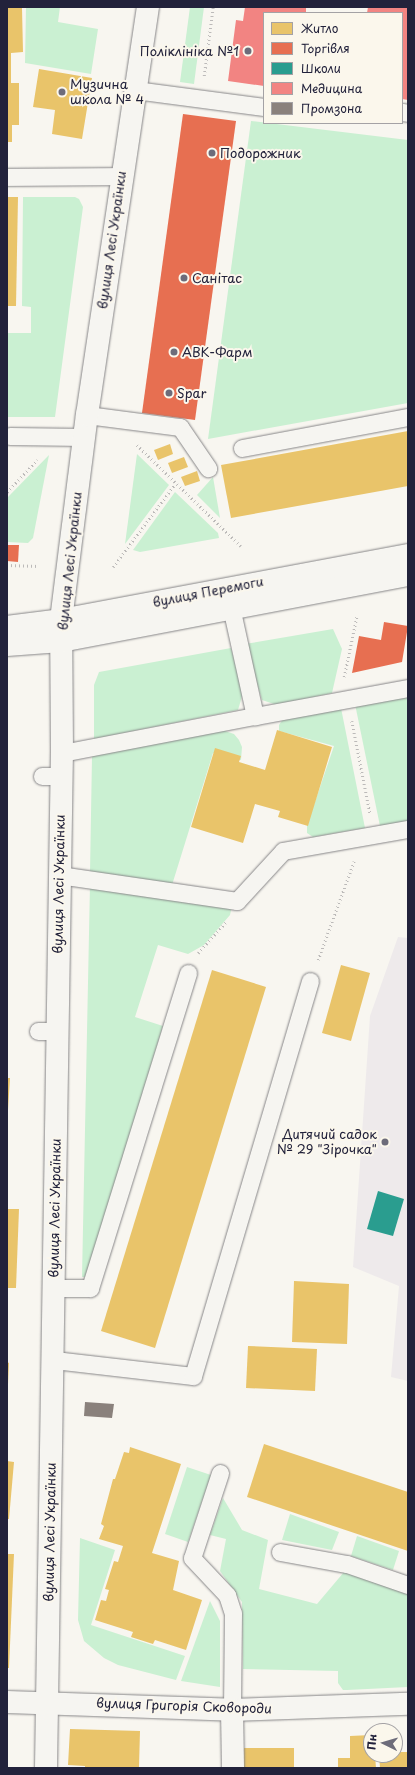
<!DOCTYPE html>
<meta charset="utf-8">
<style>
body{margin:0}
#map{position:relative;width:415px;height:1775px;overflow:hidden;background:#f8f6f0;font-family:"Playpen Sans",sans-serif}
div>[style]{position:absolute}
.built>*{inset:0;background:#eeeaeb}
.green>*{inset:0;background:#caf0d2}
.homes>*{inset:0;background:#e9c46a}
.shops>*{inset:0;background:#e76f51}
.schools>*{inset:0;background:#2a9d8f}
.health>*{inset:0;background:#f28482}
.industry>*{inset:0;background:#8a817c}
.path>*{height:2.5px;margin-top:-1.25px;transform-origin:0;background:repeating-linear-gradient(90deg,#bcbab9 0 1px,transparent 0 4px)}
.roads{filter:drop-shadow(0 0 1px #878688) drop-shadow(0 0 1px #878688)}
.service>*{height:17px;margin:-8.5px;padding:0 8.5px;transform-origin:8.5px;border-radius:8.5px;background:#f6f5f1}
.minor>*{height:22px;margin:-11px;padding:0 11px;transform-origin:11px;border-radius:11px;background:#f6f5f1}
.primary>*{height:22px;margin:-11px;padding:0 11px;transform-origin:11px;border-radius:11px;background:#f6f5f1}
.dots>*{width:11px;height:11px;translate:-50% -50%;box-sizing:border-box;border:2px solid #fbf7ec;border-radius:50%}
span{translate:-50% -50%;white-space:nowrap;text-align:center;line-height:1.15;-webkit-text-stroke:4px #fbf7ec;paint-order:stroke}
.poi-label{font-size:13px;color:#22223b}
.right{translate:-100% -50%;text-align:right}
.left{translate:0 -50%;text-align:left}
.street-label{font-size:13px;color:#22223b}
.frame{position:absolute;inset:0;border:8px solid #22223b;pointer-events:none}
.legend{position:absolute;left:263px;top:12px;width:140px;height:112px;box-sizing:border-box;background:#fbf7ec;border:1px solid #a4a2a5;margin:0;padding:5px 7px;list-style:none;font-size:12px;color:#22223b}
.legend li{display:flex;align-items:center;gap:8px;height:20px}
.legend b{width:20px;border:1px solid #a4a2a5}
.north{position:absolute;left:363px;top:1723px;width:40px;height:40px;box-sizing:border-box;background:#fbf7ec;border:1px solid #a4a2a5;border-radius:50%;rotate:275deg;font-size:11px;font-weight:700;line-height:16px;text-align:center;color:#22223b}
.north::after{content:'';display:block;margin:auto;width:14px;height:18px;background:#6d6c7a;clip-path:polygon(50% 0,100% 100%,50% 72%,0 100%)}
</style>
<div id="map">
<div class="built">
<div style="clip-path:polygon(398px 937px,408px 938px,408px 1381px,391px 1377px,399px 1286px,353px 1267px,370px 1016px)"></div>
</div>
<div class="green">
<div style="clip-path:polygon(26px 7px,60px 7px,58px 22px,98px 29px,91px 74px,25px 63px)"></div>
<div style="clip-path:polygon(190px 7px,204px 7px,194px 84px,180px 82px)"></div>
<div style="clip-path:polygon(251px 121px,408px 140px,408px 403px,208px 439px)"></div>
<div style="clip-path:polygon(23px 197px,75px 197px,79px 199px,83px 207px,55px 417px,7px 417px,7px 333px,31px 333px,31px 307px,22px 306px)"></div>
<div style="clip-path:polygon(137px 454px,169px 485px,125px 544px)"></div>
<div style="clip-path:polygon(49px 455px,33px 538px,28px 543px,7px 542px,7px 498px)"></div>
<div style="clip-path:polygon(213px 477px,220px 518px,197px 495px)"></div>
<div style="clip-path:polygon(175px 492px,218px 533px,219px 538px,140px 552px,133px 550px)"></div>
<div style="clip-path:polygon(333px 629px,342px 649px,332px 693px,277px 705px,262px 700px,245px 644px)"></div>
<div style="clip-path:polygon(231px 648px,243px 693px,238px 710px,94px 739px,94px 685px,99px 672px)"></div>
<div style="clip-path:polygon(408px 694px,408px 821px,380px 826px,355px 704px)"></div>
<div style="clip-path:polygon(341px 708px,365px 828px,313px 837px,307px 833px,307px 825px,334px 746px,279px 731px,279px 725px,283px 719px)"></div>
<div style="clip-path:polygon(222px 730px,234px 734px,239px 740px,242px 747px,241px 760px,213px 753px,172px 885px,90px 873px,92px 756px)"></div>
<div style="clip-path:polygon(90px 884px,232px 906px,230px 915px,204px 945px,188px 954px,158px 945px,135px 1017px,163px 1026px,86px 1277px,82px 1277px)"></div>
<div style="clip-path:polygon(187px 1467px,211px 1475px,188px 1542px,165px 1534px)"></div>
<div style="clip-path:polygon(223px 1498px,242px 1530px,268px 1540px,259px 1589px,317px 1604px,344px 1572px,408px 1594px,408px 1687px,347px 1690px,343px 1690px,338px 1683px,338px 1671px,243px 1669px,242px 1602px,220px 1571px,226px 1539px,210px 1535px)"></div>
<div style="clip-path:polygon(290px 1514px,339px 1532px,332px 1550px,282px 1540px)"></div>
<div style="clip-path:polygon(357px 1536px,399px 1551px,393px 1570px,351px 1556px)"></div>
<div style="clip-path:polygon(80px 1538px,115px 1550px,91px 1625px,185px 1656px,176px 1680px,118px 1665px,104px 1658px,84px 1641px,78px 1620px)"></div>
<div style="clip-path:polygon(210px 1601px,220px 1621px,220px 1687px,181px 1681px)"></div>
</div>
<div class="homes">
<div style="clip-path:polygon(7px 8px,22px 8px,23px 52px,11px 53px,11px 83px,19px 83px,19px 125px,12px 125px,12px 142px,7px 142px)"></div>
<div style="clip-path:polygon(39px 69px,92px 78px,82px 139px,52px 134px,55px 110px,33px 107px)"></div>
<div style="clip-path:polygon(7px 197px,18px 197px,16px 306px,7px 306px)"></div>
<div style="clip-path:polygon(408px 431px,408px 486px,231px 518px,221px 465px)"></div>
<div style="clip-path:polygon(170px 444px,173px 454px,158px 460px,154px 450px)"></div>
<div style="clip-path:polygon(184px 457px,188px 467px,172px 473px,168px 463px)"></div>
<div style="clip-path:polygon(197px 471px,200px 481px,185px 486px,181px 477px)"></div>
<div style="clip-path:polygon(277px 730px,332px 747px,308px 826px,278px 817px,280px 811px,255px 804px,243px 843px,191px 827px,215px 748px,241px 756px,239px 762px,265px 770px)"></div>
<div style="clip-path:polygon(341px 965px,370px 973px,351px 1041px,322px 1033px)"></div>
<div style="clip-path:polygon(212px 970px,266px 987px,155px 1348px,101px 1331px)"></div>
<div style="clip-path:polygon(7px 1078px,10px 1078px,8px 1110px,7px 1110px)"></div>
<div style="clip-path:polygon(7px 1209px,19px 1209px,16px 1288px,7px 1288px)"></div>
<div style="clip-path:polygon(294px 1281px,349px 1284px,347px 1344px,292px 1342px)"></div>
<div style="clip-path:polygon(248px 1346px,317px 1349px,315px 1391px,246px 1388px)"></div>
<div style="clip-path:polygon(7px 1362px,9px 1363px,8px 1384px,7px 1384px)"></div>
<div style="clip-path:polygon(264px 1444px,408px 1492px,408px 1551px,247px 1497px)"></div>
<div style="clip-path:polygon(130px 1447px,181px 1464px,152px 1553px,179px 1561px,173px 1590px,202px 1600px,186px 1650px,155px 1640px,153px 1644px,131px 1637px,133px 1632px,95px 1620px,101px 1600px,106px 1601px,109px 1590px,105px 1589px,114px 1561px,118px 1562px,123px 1546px,99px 1539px,104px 1526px,101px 1524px,113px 1479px,115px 1479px,124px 1452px,129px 1453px)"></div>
<div style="clip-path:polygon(7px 1461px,14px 1462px,9px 1519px,7px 1519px)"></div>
<div style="clip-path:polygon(7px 1554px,14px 1554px,9px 1668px,7px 1668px)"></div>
<div style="clip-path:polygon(70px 1729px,140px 1731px,139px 1767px,85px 1768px,85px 1766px,68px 1765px)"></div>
<div style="clip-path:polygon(371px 1735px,371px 1755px,375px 1755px,376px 1768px,338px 1768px,338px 1758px,350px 1758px,350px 1736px)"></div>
<div style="clip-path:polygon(243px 1748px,294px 1748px,294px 1768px,243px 1768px)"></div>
<div style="clip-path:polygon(395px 1752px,408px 1752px,408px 1768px,380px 1768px,379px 1755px,395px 1755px)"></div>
</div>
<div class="shops">
<div style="clip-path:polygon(183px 114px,236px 121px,195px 420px,142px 413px)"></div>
<div style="clip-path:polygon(7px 545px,19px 545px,18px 562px,7px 561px)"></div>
<div style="clip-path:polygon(384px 622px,408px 626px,402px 662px,352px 673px,359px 636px,381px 640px)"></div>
</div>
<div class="schools">
<div style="clip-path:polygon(378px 1191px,404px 1199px,393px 1236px,367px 1229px)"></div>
</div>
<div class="health">
<div style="clip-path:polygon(245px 7px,306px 7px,306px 13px,264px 13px,264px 86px,228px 81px,236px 20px,243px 21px)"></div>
<div style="clip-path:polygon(368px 7px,408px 7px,408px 100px,402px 99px,402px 13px,367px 13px)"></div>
</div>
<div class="industry">
<div style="clip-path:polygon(85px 1402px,114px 1404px,112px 1418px,84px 1416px)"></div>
</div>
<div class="path">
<div style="left:204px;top:76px;width:70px;rotate:-82.6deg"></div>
<div style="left:137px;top:445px;width:145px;rotate:44.2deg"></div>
<div style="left:7px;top:492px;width:44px;rotate:-46.8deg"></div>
<div style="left:7px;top:565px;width:32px;rotate:2deg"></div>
<div style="left:113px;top:567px;width:104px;rotate:-53.2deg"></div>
<div style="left:344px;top:677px;width:63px;rotate:-78.2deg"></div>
<div style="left:352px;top:721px;width:94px;rotate:78.9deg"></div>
<div style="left:198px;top:953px;width:42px;rotate:-47.9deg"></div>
<div style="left:318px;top:960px;width:105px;rotate:-70deg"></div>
</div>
<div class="roads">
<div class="service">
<div style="left:135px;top:90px;width:130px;rotate:7.5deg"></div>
<div style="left:402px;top:112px;width:6px;rotate:9deg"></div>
<div style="left:7px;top:177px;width:115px;rotate:-0.5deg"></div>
<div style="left:87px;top:415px;width:94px;rotate:7.4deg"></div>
<div style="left:180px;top:427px;width:50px;rotate:55.7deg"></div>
<div style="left:10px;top:436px;width:74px;rotate:0.8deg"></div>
<div style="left:242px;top:448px;width:169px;rotate:-10.6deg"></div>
<div style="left:231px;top:607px;width:112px;rotate:77.6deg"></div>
<div style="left:255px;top:716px;width:156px;rotate:-10.4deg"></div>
<div style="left:62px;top:753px;width:197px;rotate:-10.9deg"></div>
<div style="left:42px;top:776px;width:19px"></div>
<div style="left:59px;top:875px;width:180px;rotate:8.3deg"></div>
<div style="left:237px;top:901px;width:68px;rotate:-47.4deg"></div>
<div style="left:283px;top:851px;width:127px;rotate:-10deg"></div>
<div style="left:38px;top:1031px;width:19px"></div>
<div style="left:54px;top:1288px;width:36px"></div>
<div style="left:90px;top:1288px;width:330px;rotate:-72.7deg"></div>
<div style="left:54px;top:1360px;width:140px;rotate:6.6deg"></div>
<div style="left:193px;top:1376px;width:412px;rotate:-73.5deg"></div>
<div style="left:220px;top:1473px;width:89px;rotate:108.2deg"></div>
<div style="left:192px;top:1558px;width:51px;rotate:46.6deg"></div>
<div style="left:227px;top:1595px;width:19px;rotate:72deg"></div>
<div style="left:233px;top:1613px;width:97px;rotate:90.6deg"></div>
<div style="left:280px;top:1552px;width:68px;rotate:10.2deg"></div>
<div style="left:347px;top:1564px;width:65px;rotate:19deg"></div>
</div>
<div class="minor">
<div style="left:7px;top:1702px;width:225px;rotate:2deg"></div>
<div style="left:232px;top:1710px;width:176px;rotate:-2deg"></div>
<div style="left:232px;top:1710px;width:58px;rotate:89deg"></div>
<div style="left:46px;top:1768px;width:1015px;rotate:-89.1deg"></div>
<div style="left:62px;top:753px;width:133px;rotate:-90.4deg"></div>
<div style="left:61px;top:620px;width:207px;rotate:-82.8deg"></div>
<div style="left:87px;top:415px;width:413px;rotate:-81.5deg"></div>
</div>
<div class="primary">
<div style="left:7px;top:627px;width:54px;rotate:-7.4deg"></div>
<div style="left:61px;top:620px;width:353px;rotate:-10.6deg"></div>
<div style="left:7px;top:645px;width:54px;rotate:-4.2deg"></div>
<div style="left:61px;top:641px;width:353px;rotate:-10.8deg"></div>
</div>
</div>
<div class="dots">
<div style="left:248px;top:51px;background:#6d6c7a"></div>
<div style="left:62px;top:92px;background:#6d6c7a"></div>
<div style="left:212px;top:153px;background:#6d6c7a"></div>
<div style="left:184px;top:278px;background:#6d6c7a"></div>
<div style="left:174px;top:352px;background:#6d6c7a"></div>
<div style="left:169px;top:393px;background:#6d6c7a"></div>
<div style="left:385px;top:1142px;background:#6d6c7a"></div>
</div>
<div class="poi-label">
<span class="right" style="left:239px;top:51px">Поліклініка №1</span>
<span class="left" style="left:70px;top:92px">Музична<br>школа № 4</span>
<span class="left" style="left:220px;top:153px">Подорожник</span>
<span class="left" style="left:192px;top:278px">Санітас</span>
<span class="left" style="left:182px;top:352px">АВК-Фарм</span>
<span class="left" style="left:177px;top:393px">Spar</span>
<span class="right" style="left:377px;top:1142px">Дитячий садок<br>№ 29 "Зірочка"</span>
</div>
<div class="street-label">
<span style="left:112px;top:240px;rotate:-82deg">вулиця Лесі Українки</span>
<span style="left:70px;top:561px;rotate:-84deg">вулиця Лесі Українки</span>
<span style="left:208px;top:592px;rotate:-11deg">вулиця Перемоги</span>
<span style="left:59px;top:884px;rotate:-89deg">вулиця Лесі Українки</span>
<span style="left:55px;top:1208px;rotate:-89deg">вулиця Лесі Українки</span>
<span style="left:50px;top:1532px;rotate:-89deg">вулиця Лесі Українки</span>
<span style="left:184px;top:1706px;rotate:2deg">вулиця Григорія Сковороди</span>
</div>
<div class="frame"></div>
<ul class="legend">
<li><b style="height:11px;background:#e9c46a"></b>Житло</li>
<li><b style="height:11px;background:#e76f51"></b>Торгівля</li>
<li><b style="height:11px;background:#2a9d8f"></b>Школи</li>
<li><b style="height:11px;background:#f28482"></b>Медицина</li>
<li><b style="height:11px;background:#8a817c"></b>Промзона</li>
</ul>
<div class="north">Пн</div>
</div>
